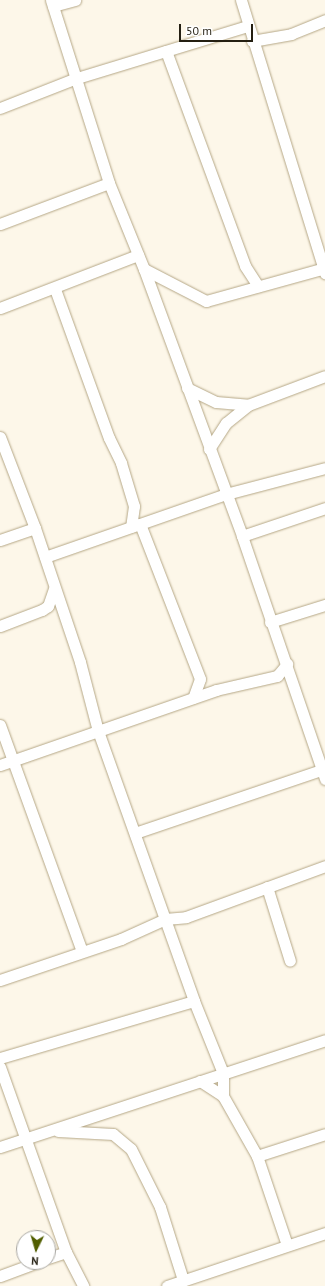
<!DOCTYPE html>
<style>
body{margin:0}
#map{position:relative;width:325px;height:1286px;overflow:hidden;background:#fdf7e9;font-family:"PT Sans",sans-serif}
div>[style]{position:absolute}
.roads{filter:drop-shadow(0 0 1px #b5a786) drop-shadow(0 0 1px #b5a786)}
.minor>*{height:11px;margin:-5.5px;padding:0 5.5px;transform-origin:5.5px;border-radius:5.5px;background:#fff}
span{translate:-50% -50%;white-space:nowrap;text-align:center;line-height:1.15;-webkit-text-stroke:3px #fff;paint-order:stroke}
.north{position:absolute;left:16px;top:1230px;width:40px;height:40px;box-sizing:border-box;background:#fff;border:1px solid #a7a5a0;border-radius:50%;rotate:185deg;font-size:11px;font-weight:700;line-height:16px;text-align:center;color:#241f12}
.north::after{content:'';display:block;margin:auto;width:14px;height:18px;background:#515e00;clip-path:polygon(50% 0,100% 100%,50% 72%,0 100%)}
.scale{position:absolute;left:179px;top:24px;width:74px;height:18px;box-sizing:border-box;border:2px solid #241f12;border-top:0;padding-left:5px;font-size:12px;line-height:14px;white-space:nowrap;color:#241f12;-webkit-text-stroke:3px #fff;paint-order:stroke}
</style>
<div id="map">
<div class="roads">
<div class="minor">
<div style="left:51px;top:0;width:192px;rotate:72.4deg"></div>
<div style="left:109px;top:183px;width:93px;rotate:67.9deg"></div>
<div style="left:144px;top:269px;width:284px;rotate:69.8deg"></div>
<div style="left:242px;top:536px;width:257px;rotate:71.1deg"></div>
<div style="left:241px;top:0;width:286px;rotate:72.9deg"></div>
<div style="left:53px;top:6px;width:23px;rotate:-15deg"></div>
<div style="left:252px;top:41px;width:40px;rotate:-10deg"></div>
<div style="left:291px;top:34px;width:37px;rotate:-22deg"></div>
<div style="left:166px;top:51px;width:229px;rotate:69.8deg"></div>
<div style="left:245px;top:266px;width:24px;rotate:57deg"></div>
<div style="left:0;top:108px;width:79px;rotate:-21.4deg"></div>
<div style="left:74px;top:79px;width:181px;rotate:-17deg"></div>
<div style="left:0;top:224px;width:116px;rotate:-20.6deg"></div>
<div style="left:144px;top:269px;width:70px;rotate:27.3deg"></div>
<div style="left:206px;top:301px;width:123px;rotate:-15.5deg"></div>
<div style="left:55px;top:289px;width:158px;rotate:70.1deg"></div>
<div style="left:109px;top:438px;width:28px;rotate:64deg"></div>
<div style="left:121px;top:463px;width:45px;rotate:73.2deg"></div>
<div style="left:134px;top:506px;width:21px;rotate:98deg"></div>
<div style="left:0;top:308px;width:148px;rotate:-21deg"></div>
<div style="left:187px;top:388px;width:32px;rotate:26deg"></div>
<div style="left:216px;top:402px;width:32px;rotate:5deg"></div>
<div style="left:0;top:437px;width:97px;rotate:69deg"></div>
<div style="left:35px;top:528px;width:141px;rotate:71.4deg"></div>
<div style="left:80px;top:662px;width:71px;rotate:75.4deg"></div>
<div style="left:98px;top:731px;width:287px;rotate:70.4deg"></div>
<div style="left:194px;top:1001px;width:78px;rotate:68.1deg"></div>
<div style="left:223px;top:1073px;width:23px;rotate:90deg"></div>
<div style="left:209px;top:449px;width:31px;rotate:-57deg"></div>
<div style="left:226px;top:423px;width:28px;rotate:-39deg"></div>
<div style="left:248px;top:405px;width:82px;rotate:-20.6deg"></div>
<div style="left:140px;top:524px;width:166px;rotate:68.8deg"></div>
<div style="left:200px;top:679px;width:20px;rotate:110deg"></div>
<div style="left:242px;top:536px;width:88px;rotate:-18.6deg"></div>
<div style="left:0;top:540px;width:37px;rotate:-19deg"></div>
<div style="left:45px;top:557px;width:192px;rotate:-19.2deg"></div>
<div style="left:226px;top:494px;width:102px;rotate:-14.7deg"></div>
<div style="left:270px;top:622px;width:58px;rotate:-17.2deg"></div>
<div style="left:0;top:626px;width:45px;rotate:-20.9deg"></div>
<div style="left:42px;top:610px;width:7px;rotate:-34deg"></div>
<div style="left:48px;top:606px;width:18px;rotate:-71deg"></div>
<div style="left:0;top:725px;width:240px;rotate:70.1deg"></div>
<div style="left:0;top:765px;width:229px;rotate:-19.1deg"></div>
<div style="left:216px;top:690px;width:63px;rotate:-12.9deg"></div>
<div style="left:277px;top:676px;width:16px;rotate:-50deg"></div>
<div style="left:135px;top:833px;width:196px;rotate:-18.7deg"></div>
<div style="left:267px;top:887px;width:77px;rotate:72.7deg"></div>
<div style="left:0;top:980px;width:128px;rotate:-18.7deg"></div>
<div style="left:121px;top:939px;width:48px;rotate:-24.4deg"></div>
<div style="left:165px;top:919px;width:21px;rotate:-5deg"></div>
<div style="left:186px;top:917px;width:148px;rotate:-20.1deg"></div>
<div style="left:0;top:1058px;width:202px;rotate:-16.4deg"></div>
<div style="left:0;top:1067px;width:196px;rotate:70.4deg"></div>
<div style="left:66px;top:1252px;width:38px;rotate:63deg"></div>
<div style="left:200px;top:1081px;width:27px;rotate:33deg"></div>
<div style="left:223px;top:1096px;width:69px;rotate:60.5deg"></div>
<div style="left:257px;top:1156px;width:94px;rotate:71.4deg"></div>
<div style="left:58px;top:1131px;width:55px;rotate:3.1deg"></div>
<div style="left:113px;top:1134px;width:23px;rotate:40deg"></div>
<div style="left:131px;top:1149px;width:65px;rotate:63.4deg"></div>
<div style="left:160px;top:1207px;width:77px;rotate:72.5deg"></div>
<div style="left:0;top:1147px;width:342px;rotate:-18.2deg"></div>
<div style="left:257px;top:1156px;width:71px;rotate:-17.9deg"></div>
<div style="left:48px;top:1258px;width:19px;rotate:-18deg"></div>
<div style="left:0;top:1276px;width:40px;rotate:-20.2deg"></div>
<div style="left:167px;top:1286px;width:167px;rotate:-18.5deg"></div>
</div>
</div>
<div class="north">N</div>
<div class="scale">50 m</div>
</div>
